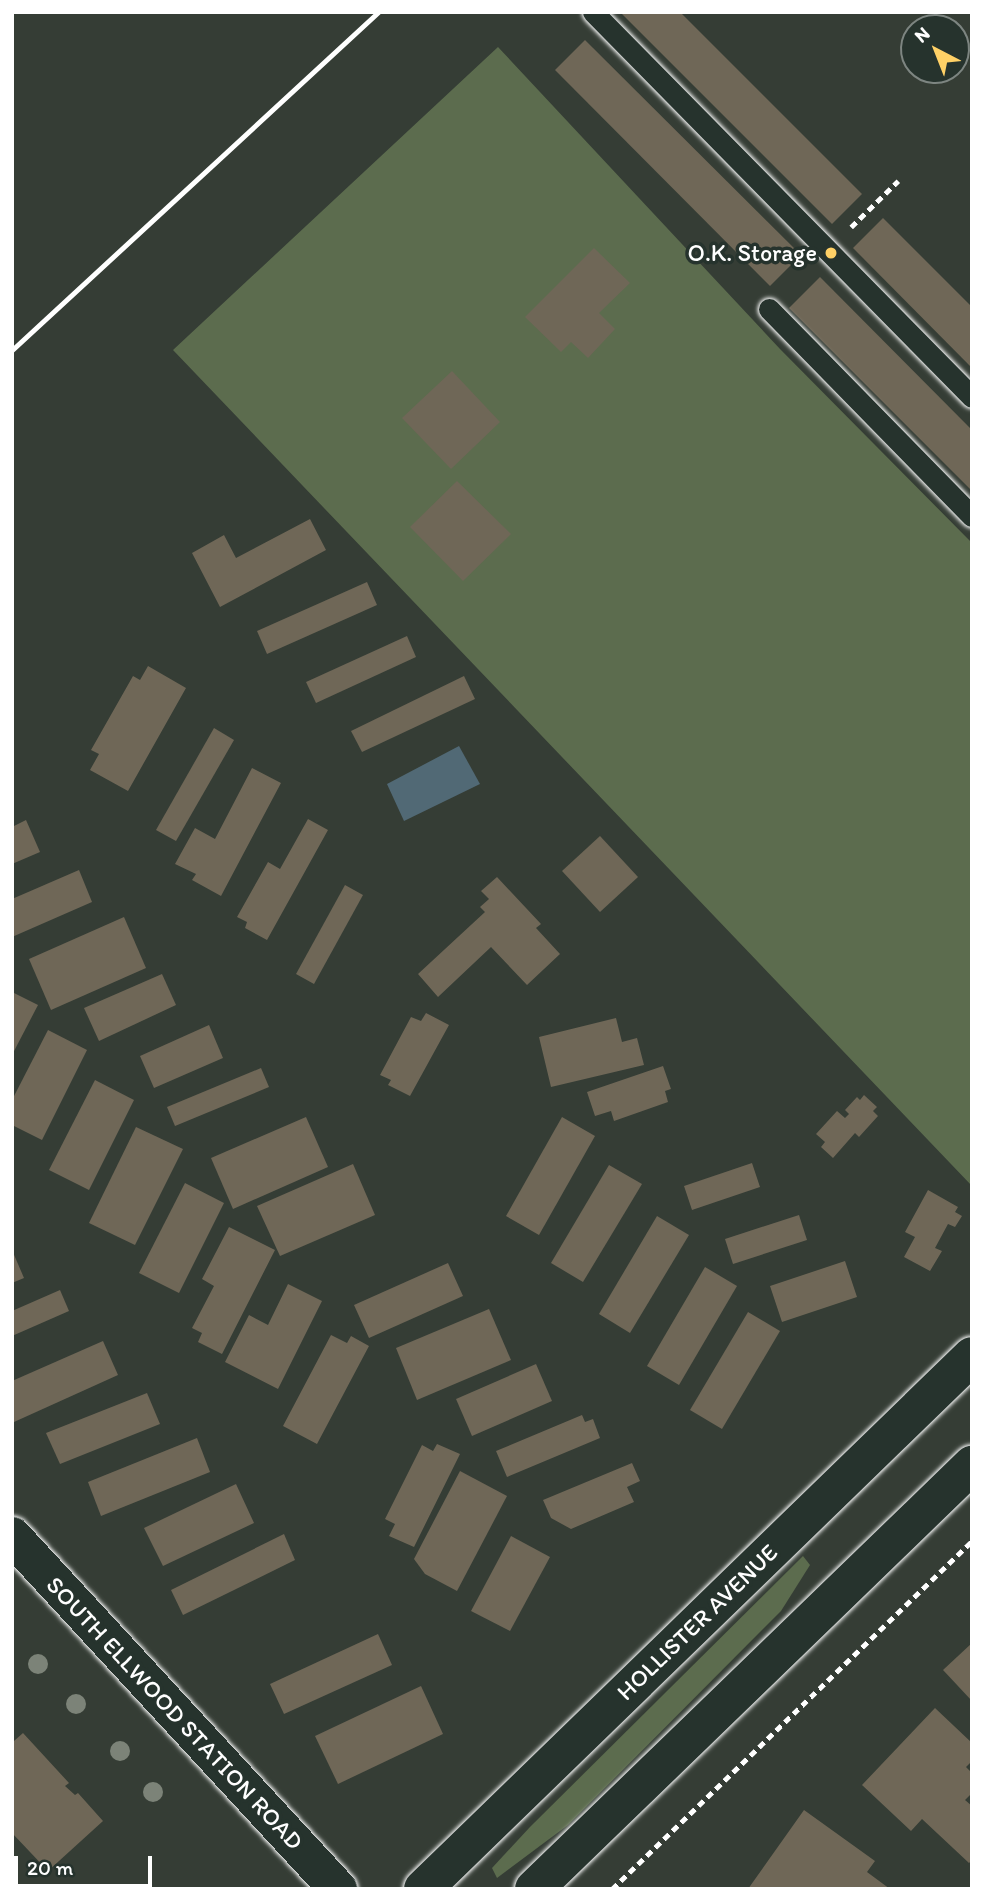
<!DOCTYPE html>
<style>
body{margin:0}
#map{position:relative;width:984px;height:1901px;overflow:hidden;background:#353d35;font-family:Itim,sans-serif}
div>[style]{position:absolute}
.green>*{inset:0;background:#5c6c4e}
.water>*{inset:0;background:#516975}
.building>*{inset:0;background:#6f6757}
.path>*{height:4.5px;margin-top:-2.25px;transform-origin:0;background:repeating-linear-gradient(90deg,#fff 0 7px,transparent 0 12px)}
.roads{filter:drop-shadow(0 0 2px #fff) drop-shadow(0 0 2px #fff)}
.lane>*{height:21px;margin:-10.5px;padding:0 10.5px;transform-origin:10.5px;border-radius:10.5px;background:#26332d}
.street>*{height:38px;margin:-19px;padding:0 19px;transform-origin:19px;border-radius:19px;background:#26332d}
.secondary>*{height:38px;margin:-19px;padding:0 19px;transform-origin:19px;border-radius:19px;background:#26332d}
.rail>*{height:5px;margin:-2.5px;padding:0 2.5px;transform-origin:2.5px;border-radius:2.5px;background:#fff}
.trees>*{width:20px;height:20px;margin:-10px;border-radius:50%;background:#7c8378}
.dots>*{width:19px;height:19px;translate:-50% -50%;box-sizing:border-box;border:4px solid #26332d;border-radius:50%}
span{translate:-50% -50%;white-space:nowrap;text-align:center;line-height:1.15;-webkit-text-stroke:7px #26332d;paint-order:stroke}
.poi-label{font-size:24px;color:#fff}
.right{translate:-100% -50%;text-align:right}
.street-label{font-size:24px;color:#fff}
.frame{position:absolute;inset:0;border:14px solid #fff;pointer-events:none}
.north{position:absolute;left:900px;top:14px;width:70px;height:70px;box-sizing:border-box;background:#26332d;border:2px solid #7d8581;border-radius:50%;rotate:318deg;font-size:19px;font-weight:700;line-height:28px;text-align:center;color:#fff}
.north::after{content:'';display:block;margin:auto;width:24px;height:32px;background:#ffd166;clip-path:polygon(50% 0,100% 100%,50% 72%,0 100%)}
.scale{position:absolute;left:14px;top:1856px;width:138px;height:32px;box-sizing:border-box;border:4px solid #fff;border-top:0;padding-left:9px;font-size:21px;line-height:24px;white-space:nowrap;color:#fff;-webkit-text-stroke:5px #26332d;paint-order:stroke}
</style>
<div id="map">
<div class="green">
<div style="clip-path:polygon(498px 47px,780px 349px,972px 543px,972px 1186px,173px 350px)"></div>
<div style="clip-path:polygon(803px 1556px,810px 1565px,781px 1611px,568px 1825px,497px 1878px,492px 1868px,530px 1827px)"></div>
</div>
<div class="water">
<div style="clip-path:polygon(459px 746px,480px 784px,404px 821px,387px 784px)"></div>
</div>
<div class="building">
<div style="clip-path:polygon(620px 12px,680px 12px,862px 194px,832px 224px)"></div>
<div style="clip-path:polygon(585px 40px,801px 255px,770px 286px,555px 70px)"></div>
<div style="clip-path:polygon(883px 218px,972px 307px,972px 368px,853px 248px)"></div>
<div style="clip-path:polygon(594px 248px,630px 283px,599px 313px,615px 329px,588px 358px,571px 342px,561px 352px,525px 317px)"></div>
<div style="clip-path:polygon(820px 277px,972px 430px,972px 491px,789px 308px)"></div>
<div style="clip-path:polygon(452px 371px,500px 422px,451px 469px,402px 418px)"></div>
<div style="clip-path:polygon(457px 481px,511px 534px,463px 581px,410px 527px)"></div>
<div style="clip-path:polygon(310px 519px,326px 550px,220px 607px,192px 553px,224px 535px,236px 558px)"></div>
<div style="clip-path:polygon(367px 582px,377px 605px,267px 654px,257px 631px)"></div>
<div style="clip-path:polygon(407px 636px,416px 657px,316px 703px,306px 682px)"></div>
<div style="clip-path:polygon(148px 666px,186px 688px,128px 791px,90px 770px,99px 754px,91px 750px,133px 676px,140px 680px)"></div>
<div style="clip-path:polygon(464px 676px,475px 699px,362px 752px,351px 731px)"></div>
<div style="clip-path:polygon(214px 728px,234px 740px,176px 841px,156px 830px)"></div>
<div style="clip-path:polygon(252px 768px,281px 783px,221px 896px,192px 880px,196px 874px,175px 864px,195px 828px,215px 839px)"></div>
<div style="clip-path:polygon(308px 819px,328px 830px,267px 940px,245px 928px,247px 922px,237px 917px,268px 862px,280px 869px)"></div>
<div style="clip-path:polygon(26px 820px,40px 852px,12px 864px,12px 827px)"></div>
<div style="clip-path:polygon(600px 836px,638px 877px,600px 912px,562px 871px)"></div>
<div style="clip-path:polygon(79px 870px,92px 902px,12px 937px,12px 899px)"></div>
<div style="clip-path:polygon(497px 877px,541px 924px,536px 928px,560px 954px,527px 985px,491px 947px,438px 997px,418px 974px,485px 912px,480px 907px,489px 899px,481px 891px)"></div>
<div style="clip-path:polygon(345px 885px,363px 895px,314px 984px,296px 974px)"></div>
<div style="clip-path:polygon(124px 917px,146px 968px,51px 1010px,29px 959px)"></div>
<div style="clip-path:polygon(162px 974px,176px 1005px,99px 1041px,84px 1008px)"></div>
<div style="clip-path:polygon(12px 992px,38px 1005px,12px 1055px)"></div>
<div style="clip-path:polygon(426px 1013px,449px 1025px,410px 1096px,388px 1085px,391px 1080px,380px 1075px,411px 1017px,421px 1021px)"></div>
<div style="clip-path:polygon(616px 1018px,622px 1042px,637px 1038px,644px 1065px,551px 1087px,539px 1037px)"></div>
<div style="clip-path:polygon(209px 1025px,223px 1058px,154px 1088px,140px 1056px)"></div>
<div style="clip-path:polygon(48px 1030px,87px 1050px,42px 1140px,12px 1125px,12px 1100px)"></div>
<div style="clip-path:polygon(663px 1066px,671px 1089px,665px 1091px,668px 1102px,614px 1121px,611px 1111px,595px 1116px,587px 1092px)"></div>
<div style="clip-path:polygon(261px 1068px,269px 1087px,175px 1126px,167px 1107px)"></div>
<div style="clip-path:polygon(95px 1080px,134px 1100px,89px 1190px,49px 1170px)"></div>
<div style="clip-path:polygon(864px 1095px,877px 1107px,873px 1111px,878px 1116px,859px 1137px,855px 1133px,833px 1158px,821px 1147px,825px 1142px,816px 1134px,837px 1111px,845px 1118px,849px 1114px,845px 1110px,857px 1097px,860px 1100px)"></div>
<div style="clip-path:polygon(306px 1117px,328px 1167px,233px 1209px,211px 1158px)"></div>
<div style="clip-path:polygon(562px 1117px,595px 1136px,539px 1235px,506px 1216px)"></div>
<div style="clip-path:polygon(136px 1127px,183px 1149px,135px 1245px,89px 1223px)"></div>
<div style="clip-path:polygon(752px 1163px,760px 1187px,692px 1210px,684px 1186px)"></div>
<div style="clip-path:polygon(353px 1164px,375px 1215px,280px 1256px,257px 1206px)"></div>
<div style="clip-path:polygon(609px 1165px,642px 1184px,583px 1282px,551px 1263px)"></div>
<div style="clip-path:polygon(185px 1183px,224px 1203px,179px 1293px,139px 1273px)"></div>
<div style="clip-path:polygon(928px 1190px,958px 1207px,955px 1212px,962px 1216px,955px 1227px,948px 1224px,935px 1248px,942px 1251px,930px 1271px,904px 1257px,915px 1237px,905px 1232px)"></div>
<div style="clip-path:polygon(799px 1215px,807px 1240px,733px 1264px,725px 1239px)"></div>
<div style="clip-path:polygon(657px 1216px,689px 1235px,630px 1333px,599px 1314px)"></div>
<div style="clip-path:polygon(229px 1227px,275px 1250px,222px 1354px,198px 1342px,202px 1333px,192px 1328px,214px 1286px,202px 1279px)"></div>
<div style="clip-path:polygon(12px 1250px,24px 1278px,12px 1283px)"></div>
<div style="clip-path:polygon(845px 1261px,857px 1297px,782px 1322px,770px 1286px)"></div>
<div style="clip-path:polygon(448px 1263px,463px 1296px,369px 1338px,354px 1305px)"></div>
<div style="clip-path:polygon(705px 1267px,737px 1286px,679px 1385px,647px 1366px)"></div>
<div style="clip-path:polygon(288px 1284px,322px 1301px,278px 1389px,225px 1362px,249px 1315px,268px 1325px)"></div>
<div style="clip-path:polygon(60px 1290px,69px 1311px,12px 1336px,12px 1311px)"></div>
<div style="clip-path:polygon(489px 1309px,511px 1360px,417px 1400px,396px 1348px)"></div>
<div style="clip-path:polygon(748px 1312px,780px 1331px,722px 1429px,690px 1410px)"></div>
<div style="clip-path:polygon(331px 1335px,347px 1343px,351px 1336px,369px 1346px,317px 1444px,283px 1426px)"></div>
<div style="clip-path:polygon(103px 1341px,118px 1375px,14px 1422px,12px 1381px)"></div>
<div style="clip-path:polygon(536px 1364px,552px 1401px,472px 1436px,456px 1399px)"></div>
<div style="clip-path:polygon(147px 1393px,160px 1424px,60px 1464px,46px 1433px)"></div>
<div style="clip-path:polygon(582px 1415px,585px 1422px,593px 1419px,600px 1438px,507px 1477px,496px 1451px)"></div>
<div style="clip-path:polygon(197px 1438px,210px 1472px,101px 1516px,88px 1482px)"></div>
<div style="clip-path:polygon(437px 1444px,460px 1454px,414px 1547px,389px 1536px,395px 1524px,385px 1519px,422px 1445px,433px 1451px)"></div>
<div style="clip-path:polygon(632px 1463px,640px 1481px,627px 1487px,634px 1502px,571px 1529px,551px 1518px,543px 1500px)"></div>
<div style="clip-path:polygon(460px 1471px,507px 1496px,457px 1591px,425px 1574px,414px 1559px)"></div>
<div style="clip-path:polygon(236px 1484px,254px 1523px,163px 1566px,144px 1528px)"></div>
<div style="clip-path:polygon(284px 1534px,295px 1560px,183px 1615px,171px 1590px)"></div>
<div style="clip-path:polygon(511px 1536px,550px 1557px,510px 1631px,471px 1611px)"></div>
<div style="clip-path:polygon(378px 1634px,392px 1665px,284px 1714px,270px 1684px)"></div>
<div style="clip-path:polygon(972px 1643px,972px 1701px,943px 1670px)"></div>
<div style="clip-path:polygon(421px 1686px,443px 1734px,338px 1784px,315px 1736px)"></div>
<div style="clip-path:polygon(935px 1708px,972px 1743px,972px 1761px,966px 1767px,972px 1773px,972px 1793px,965px 1800px,972px 1806px,972px 1860px,969px 1863px,922px 1819px,911px 1831px,862px 1785px)"></div>
<div style="clip-path:polygon(23px 1733px,69px 1783px,65px 1786px,75px 1795px,78px 1793px,103px 1821px,48px 1871px,12px 1833px,12px 1738px,14px 1741px)"></div>
<div style="clip-path:polygon(804px 1810px,875px 1861px,867px 1872px,890px 1889px,748px 1889px)"></div>
</div>
<div class="path">
<div style="left:851px;top:227px;width:66px;rotate:-44.4deg"></div>
<div style="left:612px;top:1889px;width:501px;rotate:-44.03deg"></div>
</div>
<div class="roads">
<div class="lane">
<div style="left:593px;top:12px;width:540px;rotate:45.45deg"></div>
<div style="left:769px;top:309px;width:290px;rotate:45.6deg"></div>
</div>
<div class="street">
<div style="left:12px;top:1536px;width:481px;rotate:47.3deg"></div>
</div>
<div class="secondary">
<div style="left:423px;top:1889px;width:765px;rotate:-44.15deg"></div>
<div style="left:534px;top:1889px;width:610px;rotate:-44.07deg"></div>
</div>
</div>
<div class="rail">
<div style="left:12px;top:350px;width:498px;rotate:-42.7deg"></div>
</div>
<div class="trees">
<div style="left:38px;top:1664px"></div>
<div style="left:76px;top:1704px"></div>
<div style="left:120px;top:1751px"></div>
<div style="left:153px;top:1792px"></div>
</div>
<div class="dots">
<div style="left:831px;top:253px;background:#ffd166"></div>
</div>
<div class="poi-label">
<span class="right" style="left:817px;top:253px">O.K. Storage</span>
</div>
<div class="street-label">
<span style="left:697px;top:1622px;rotate:-44deg">HOLLISTER AVENUE</span>
<span style="left:175px;top:1713px;rotate:47deg">SOUTH ELLWOOD STATION ROAD</span>
</div>
<div class="frame"></div>
<div class="north">N</div>
<div class="scale">20 m</div>
</div>
